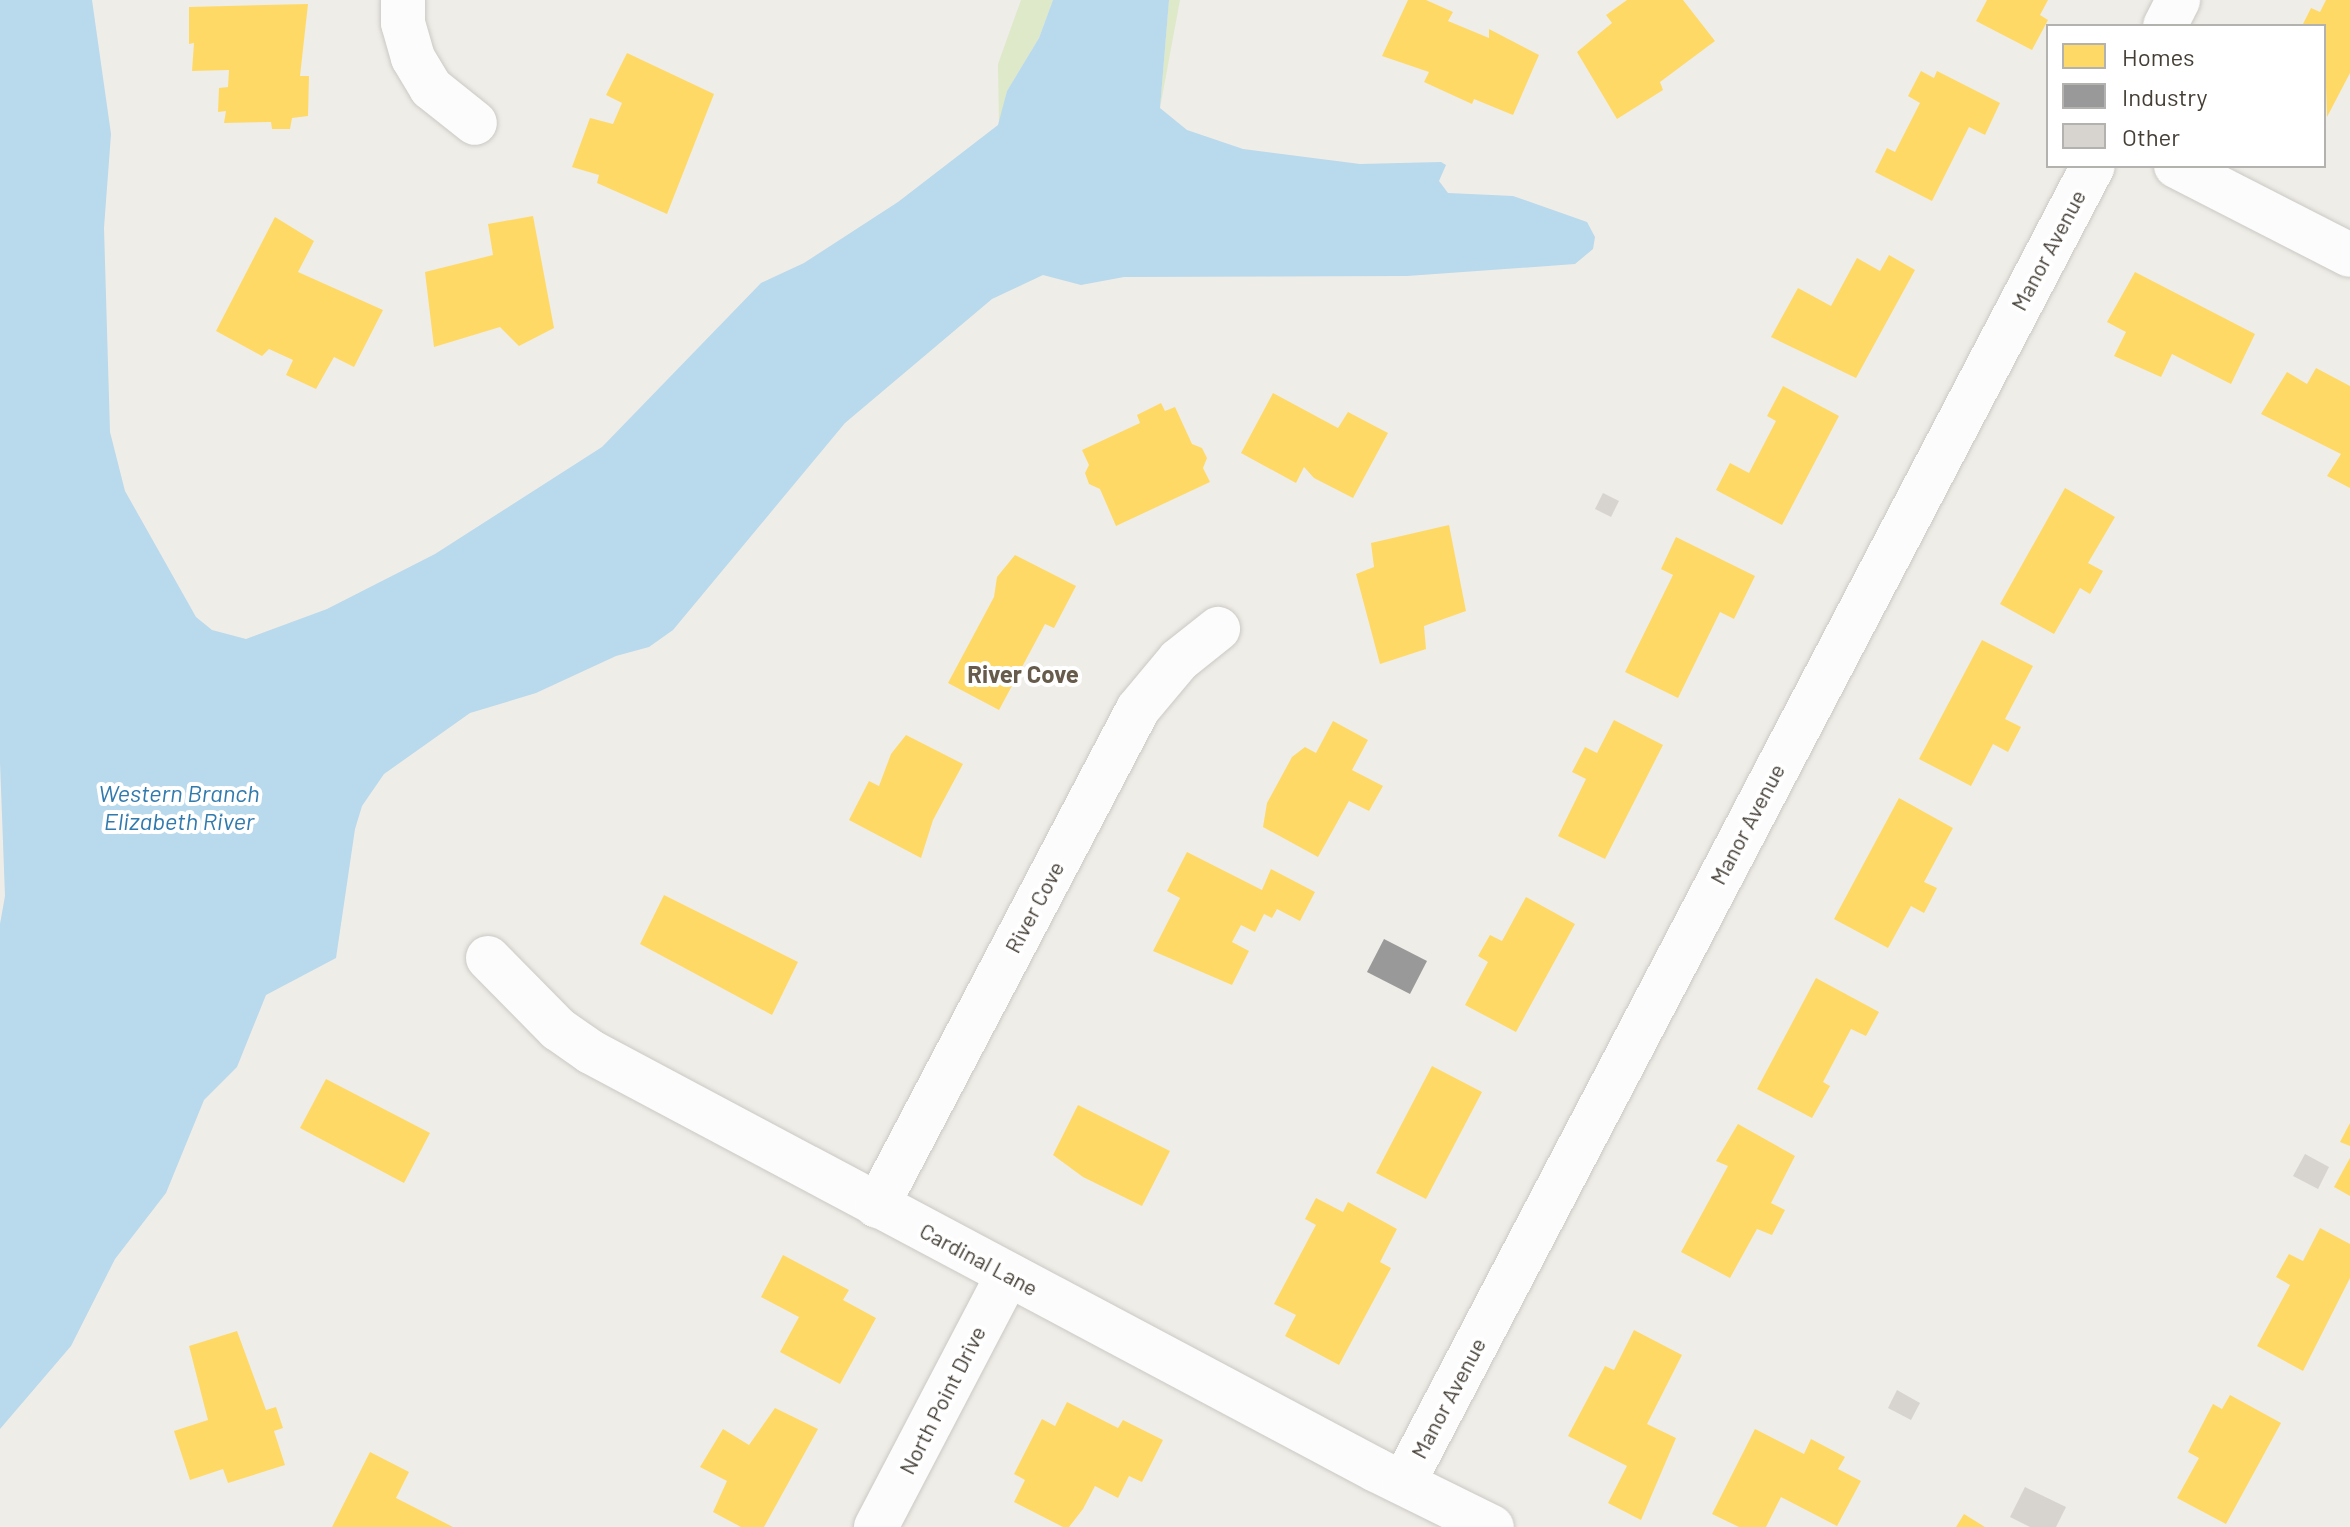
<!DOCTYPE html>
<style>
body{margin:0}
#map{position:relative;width:2350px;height:1527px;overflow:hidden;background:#efede8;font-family:Barlow,sans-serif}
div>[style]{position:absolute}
.green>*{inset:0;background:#dde9c8}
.water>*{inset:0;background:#b9d9ec}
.homes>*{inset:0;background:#ffd966}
.industry>*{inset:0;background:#999}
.building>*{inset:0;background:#d7d4cf}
.roads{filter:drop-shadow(0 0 2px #cbc9c4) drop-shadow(0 0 2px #cbc9c4)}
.street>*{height:44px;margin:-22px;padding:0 22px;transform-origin:22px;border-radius:22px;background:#fdfcfc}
span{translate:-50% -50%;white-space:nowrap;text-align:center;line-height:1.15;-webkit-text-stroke:8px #fff;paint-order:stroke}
.street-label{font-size:22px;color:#443e35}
.neighbourhood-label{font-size:24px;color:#675c4c;font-weight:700}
.water-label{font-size:24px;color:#317aad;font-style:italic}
.legend{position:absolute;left:2046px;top:24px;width:280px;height:144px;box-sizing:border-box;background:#fff;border:2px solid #b4b2ae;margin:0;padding:10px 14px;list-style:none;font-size:24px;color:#443e35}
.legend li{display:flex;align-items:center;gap:16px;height:40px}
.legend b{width:40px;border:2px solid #b4b2ae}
</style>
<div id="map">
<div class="green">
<div style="clip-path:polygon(1021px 0,1053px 0,1039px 38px,1007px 91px,999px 125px,998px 64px)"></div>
<div style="clip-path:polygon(1169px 0,1180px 0,1160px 108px)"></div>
</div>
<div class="water">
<div style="clip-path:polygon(0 0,92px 0,111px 134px,104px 228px,110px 432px,125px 491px,196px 617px,212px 630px,246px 639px,327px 609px,435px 554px,602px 447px,761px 283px,804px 263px,898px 202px,998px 125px,1007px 91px,1039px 38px,1053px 0,1169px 0,1160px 108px,1187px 130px,1243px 149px,1360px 164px,1441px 162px,1446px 165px,1439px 181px,1448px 193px,1513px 196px,1587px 222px,1595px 237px,1593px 249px,1575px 264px,1407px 276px,1124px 277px,1081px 285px,1043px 275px,992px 299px,845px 423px,673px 630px,649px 647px,616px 656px,536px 693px,470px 713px,384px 774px,362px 806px,355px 829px,336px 958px,266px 995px,237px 1067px,204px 1100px,166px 1193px,115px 1259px,71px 1346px,0 1429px,0 924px,5px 896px,0 762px)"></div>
</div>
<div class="homes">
<div style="clip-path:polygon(1408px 0,1426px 0,1453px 12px,1448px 21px,1489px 38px,1489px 29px,1539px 55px,1513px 115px,1474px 99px,1472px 104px,1424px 82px,1429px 72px,1382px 56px)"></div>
<div style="clip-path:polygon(1627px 0,1683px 0,1715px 41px,1660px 82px,1663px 90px,1617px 119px,1577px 52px,1612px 23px,1606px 15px)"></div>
<div style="clip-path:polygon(1987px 0,2048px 0,2040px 15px,2048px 20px,2032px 50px,1976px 21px)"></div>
<div style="clip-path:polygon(2326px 0,2350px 0,2350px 73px,2327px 117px,2324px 26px,2302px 26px,2311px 8px,2320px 12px)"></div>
<div style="clip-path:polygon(308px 4px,300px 76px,309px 76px,308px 116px,292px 118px,290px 129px,272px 129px,271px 122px,224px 123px,226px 111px,218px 112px,219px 88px,228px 87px,229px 70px,192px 71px,194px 43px,189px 44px,189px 7px)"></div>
<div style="clip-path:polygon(627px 53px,714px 94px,667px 214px,597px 183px,599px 175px,572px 167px,590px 118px,613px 124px,622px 103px,606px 95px)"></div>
<div style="clip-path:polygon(1921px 71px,1934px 78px,1937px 71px,2000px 103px,1985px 135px,1969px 127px,1932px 201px,1875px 172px,1887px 148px,1895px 152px,1920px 103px,1908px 96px)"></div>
<div style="clip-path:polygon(533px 216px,554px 328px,519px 346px,500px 327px,434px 347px,425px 272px,493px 255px,488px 224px)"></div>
<div style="clip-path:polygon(275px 217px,314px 241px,298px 272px,383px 310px,354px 367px,334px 357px,316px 389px,286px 375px,293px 360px,269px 349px,262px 356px,216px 331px)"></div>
<div style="clip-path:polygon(1889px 255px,1915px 270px,1856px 378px,1771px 337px,1798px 288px,1831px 306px,1857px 258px,1880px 271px)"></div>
<div style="clip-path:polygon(2135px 272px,2255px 334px,2231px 384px,2172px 354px,2161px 377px,2114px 356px,2126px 332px,2107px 322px)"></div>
<div style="clip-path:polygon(2316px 368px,2350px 386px,2350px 488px,2327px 476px,2341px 454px,2261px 414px,2287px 372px,2307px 384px)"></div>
<div style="clip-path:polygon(1783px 386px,1839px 416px,1782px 525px,1716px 490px,1730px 463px,1749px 473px,1776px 421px,1767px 416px)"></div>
<div style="clip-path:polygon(1273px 393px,1338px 428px,1348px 412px,1388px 433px,1353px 498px,1314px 478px,1304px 467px,1296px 483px,1241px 453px)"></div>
<div style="clip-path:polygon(1161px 403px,1165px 411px,1175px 407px,1192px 444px,1202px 448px,1207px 458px,1203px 468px,1210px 482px,1116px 526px,1100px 489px,1089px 484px,1085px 473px,1089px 465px,1082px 450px,1140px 423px,1137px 415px)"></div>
<div style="clip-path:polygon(2065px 488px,2115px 517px,2088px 563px,2103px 571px,2090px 594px,2080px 588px,2054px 634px,2000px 604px)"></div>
<div style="clip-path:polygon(1449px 525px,1466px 611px,1424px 626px,1426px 649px,1380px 664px,1356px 574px,1374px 567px,1371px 543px)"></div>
<div style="clip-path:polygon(1676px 537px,1755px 576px,1734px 619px,1720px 612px,1678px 698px,1625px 672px,1673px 575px,1661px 569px)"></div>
<div style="clip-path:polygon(1015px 555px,1076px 586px,1054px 628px,1045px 624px,999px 710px,948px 683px,994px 597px,997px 577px)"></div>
<div style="clip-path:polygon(1982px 640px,2033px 666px,2005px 719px,2021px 727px,2008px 752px,1993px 744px,1971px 786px,1919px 759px)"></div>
<div style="clip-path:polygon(1614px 720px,1663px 745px,1605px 859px,1558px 836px,1586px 779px,1572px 772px,1585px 747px,1597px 753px)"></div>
<div style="clip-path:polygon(1333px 721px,1368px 740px,1352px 770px,1383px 786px,1369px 811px,1349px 801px,1318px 857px,1263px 827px,1267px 803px,1292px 757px,1305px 747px,1316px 753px)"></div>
<div style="clip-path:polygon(906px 735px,963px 764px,933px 820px,921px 858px,849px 820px,869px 781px,879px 786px,891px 754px)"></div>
<div style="clip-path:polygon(1899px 798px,1953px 828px,1924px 882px,1937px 888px,1924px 913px,1911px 906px,1888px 948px,1834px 919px)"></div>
<div style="clip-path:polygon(1187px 852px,1262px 890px,1271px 869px,1315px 892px,1300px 921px,1277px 909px,1272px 918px,1264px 914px,1255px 932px,1241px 925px,1232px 942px,1249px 951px,1232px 985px,1153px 951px,1180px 898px,1167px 891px)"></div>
<div style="clip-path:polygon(664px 895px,798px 962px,772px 1015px,640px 944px)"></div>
<div style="clip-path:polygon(1526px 897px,1575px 924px,1516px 1032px,1465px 1005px,1488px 962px,1478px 956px,1490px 935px,1502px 941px)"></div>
<div style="clip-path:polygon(1816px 978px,1879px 1012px,1866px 1036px,1851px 1029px,1823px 1082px,1830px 1086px,1812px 1118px,1757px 1089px)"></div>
<div style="clip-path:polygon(1432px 1066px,1482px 1092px,1426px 1199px,1376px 1173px)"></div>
<div style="clip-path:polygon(326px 1079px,430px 1133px,404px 1183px,300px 1128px)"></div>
<div style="clip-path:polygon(1078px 1105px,1170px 1151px,1142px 1206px,1083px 1177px,1053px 1155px)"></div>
<div style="clip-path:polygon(2350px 1123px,2350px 1146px,2340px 1142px)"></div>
<div style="clip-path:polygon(1738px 1124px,1795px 1156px,1771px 1203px,1785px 1210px,1772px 1235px,1757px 1229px,1730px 1278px,1681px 1252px,1728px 1166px,1716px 1161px)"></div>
<div style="clip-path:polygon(2350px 1158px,2350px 1196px,2334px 1187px)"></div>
<div style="clip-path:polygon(1316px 1198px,1343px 1212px,1348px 1202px,1397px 1229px,1380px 1262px,1391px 1268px,1339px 1365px,1285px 1336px,1296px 1315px,1274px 1304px,1316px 1225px,1305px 1219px)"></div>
<div style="clip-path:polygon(2320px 1228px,2350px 1244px,2350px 1278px,2303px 1371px,2257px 1346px,2290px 1285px,2276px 1277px,2289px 1254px,2303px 1261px)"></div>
<div style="clip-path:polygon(783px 1255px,849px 1290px,843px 1300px,876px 1318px,840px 1384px,780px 1352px,799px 1317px,761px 1297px)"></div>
<div style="clip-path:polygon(1634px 1330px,1682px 1355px,1647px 1424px,1676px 1438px,1641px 1520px,1608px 1503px,1627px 1466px,1568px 1436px,1605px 1366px,1614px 1370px)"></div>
<div style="clip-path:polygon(237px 1331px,266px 1410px,276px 1407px,283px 1428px,274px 1431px,285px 1465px,228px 1483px,223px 1469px,190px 1480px,174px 1431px,208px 1420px,189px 1346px)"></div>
<div style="clip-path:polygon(2230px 1395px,2281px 1423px,2226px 1524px,2177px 1498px,2199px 1458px,2188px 1452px,2213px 1404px,2222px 1409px)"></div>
<div style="clip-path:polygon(1067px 1402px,1118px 1428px,1123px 1420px,1163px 1440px,1142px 1482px,1129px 1476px,1118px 1498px,1095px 1486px,1083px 1509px,1069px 1527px,1063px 1527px,1014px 1502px,1025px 1480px,1014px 1474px,1042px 1419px,1055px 1426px)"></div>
<div style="clip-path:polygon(775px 1408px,818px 1429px,764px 1527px,741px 1527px,713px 1512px,727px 1481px,700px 1467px,723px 1429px,749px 1445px)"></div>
<div style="clip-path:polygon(1755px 1429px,1804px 1454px,1811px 1439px,1845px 1457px,1838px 1469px,1861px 1481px,1837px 1526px,1781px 1497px,1766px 1527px,1739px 1527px,1712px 1514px)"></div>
<div style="clip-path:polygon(370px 1452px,409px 1472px,396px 1498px,453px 1527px,332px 1527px)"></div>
<div style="clip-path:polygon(1964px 1514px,1985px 1527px,1956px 1527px)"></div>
</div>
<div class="industry">
<div style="clip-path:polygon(1384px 939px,1427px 961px,1410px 994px,1367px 972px)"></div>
</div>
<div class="building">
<div style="clip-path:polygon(1603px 493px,1619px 501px,1611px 517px,1595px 509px)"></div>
<div style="clip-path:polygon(2305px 1154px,2329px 1167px,2318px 1189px,2293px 1176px)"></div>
<div style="clip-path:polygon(1897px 1390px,1920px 1403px,1911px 1420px,1888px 1408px)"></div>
<div style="clip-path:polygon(2025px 1487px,2066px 1507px,2056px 1527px,2030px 1527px,2010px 1517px)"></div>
</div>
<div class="roads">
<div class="street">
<div style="left:403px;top:0;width:23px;rotate:90deg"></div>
<div style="left:403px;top:23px;width:36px;rotate:74deg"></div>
<div style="left:413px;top:58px;width:35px;rotate:59deg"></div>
<div style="left:431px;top:88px;width:56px;rotate:38.5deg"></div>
<div style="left:2165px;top:26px;width:29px;rotate:-63deg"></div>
<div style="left:2176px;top:166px;width:195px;rotate:27.1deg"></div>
<div style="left:488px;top:958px;width:100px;rotate:45.4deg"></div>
<div style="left:558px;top:1029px;width:40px;rotate:34.9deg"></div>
<div style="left:591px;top:1052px;width:889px;rotate:28.03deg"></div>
<div style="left:1376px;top:1470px;width:129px;rotate:26.2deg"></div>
<div style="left:877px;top:1206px;width:561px;rotate:-62.29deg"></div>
<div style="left:1138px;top:709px;width:64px;rotate:-50.1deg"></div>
<div style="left:1179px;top:660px;width:50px;rotate:-38.5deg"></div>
<div style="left:1404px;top:1482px;width:1485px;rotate:-62.37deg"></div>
<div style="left:876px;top:1527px;width:285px;rotate:-62.4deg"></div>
</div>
</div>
<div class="street-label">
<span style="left:2048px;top:250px;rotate:-62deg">Manor Avenue</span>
<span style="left:1747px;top:824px;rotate:-62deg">Manor Avenue</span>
<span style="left:1034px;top:907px;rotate:-62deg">River Cove</span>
<span style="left:979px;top:1259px;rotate:28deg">Cardinal Lane</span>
<span style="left:1448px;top:1398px;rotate:-62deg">Manor Avenue</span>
<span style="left:942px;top:1400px;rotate:-63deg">North Point Drive</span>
</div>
<div class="neighbourhood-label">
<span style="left:1023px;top:674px">River Cove</span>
</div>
<div class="water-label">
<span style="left:179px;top:807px">Western Branch<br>Elizabeth River</span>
</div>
<ul class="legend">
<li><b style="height:22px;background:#ffd966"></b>Homes</li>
<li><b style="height:22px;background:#999"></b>Industry</li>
<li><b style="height:22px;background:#d7d4cf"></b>Other</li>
</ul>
</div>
